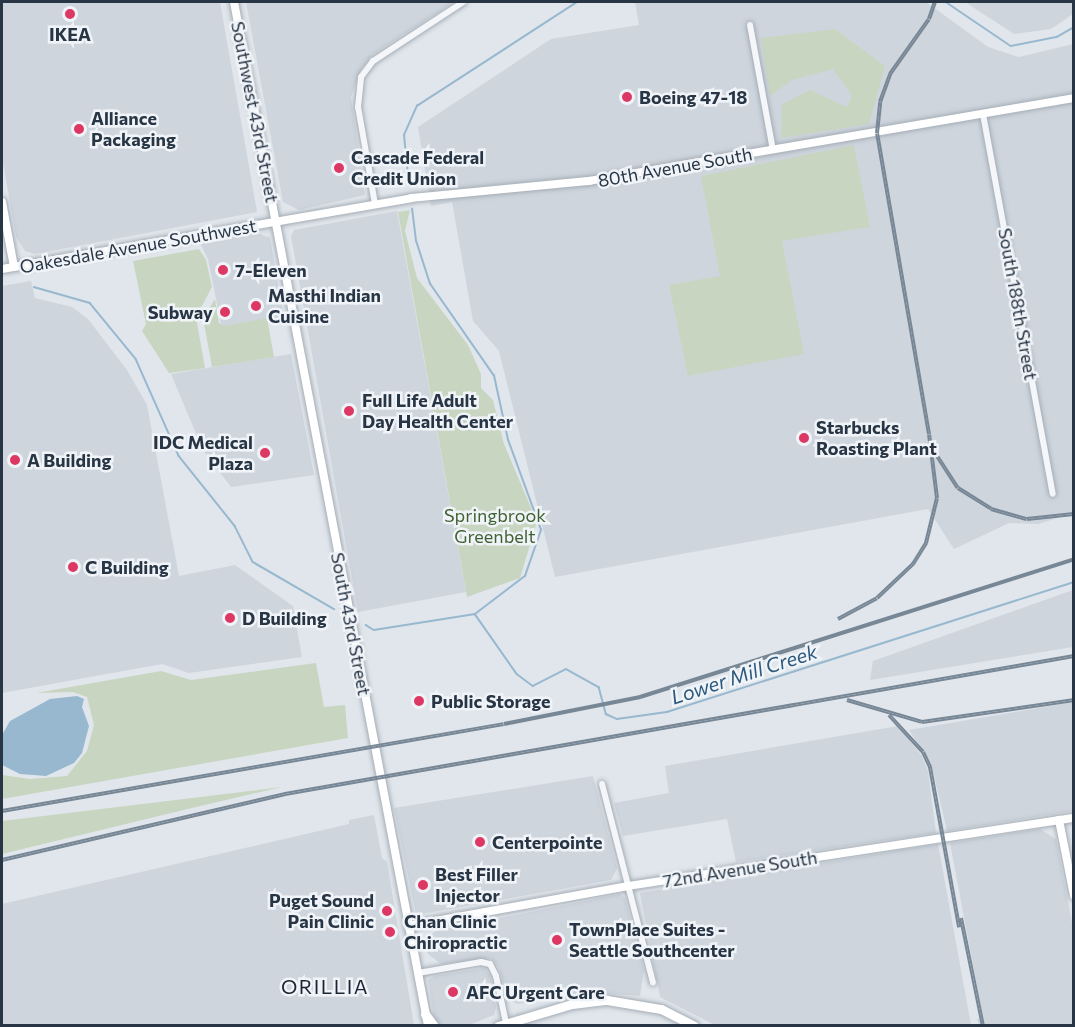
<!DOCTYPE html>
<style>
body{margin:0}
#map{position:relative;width:1075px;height:1027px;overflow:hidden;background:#e0e6eb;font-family:Commissioner,sans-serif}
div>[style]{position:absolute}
.built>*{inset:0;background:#ced5dd}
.green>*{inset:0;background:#c8d6c1}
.water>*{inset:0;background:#98b8cf}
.stream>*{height:1.5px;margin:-0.75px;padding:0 0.75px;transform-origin:0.75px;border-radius:0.75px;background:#98b8cf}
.roads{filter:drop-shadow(0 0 2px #a5adb6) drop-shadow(0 0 2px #a5adb6)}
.street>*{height:6px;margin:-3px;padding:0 3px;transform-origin:3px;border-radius:3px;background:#f4f6f9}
.secondary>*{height:8px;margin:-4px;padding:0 4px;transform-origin:4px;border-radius:4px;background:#fff}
.primary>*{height:9px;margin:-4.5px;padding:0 4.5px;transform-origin:4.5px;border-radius:4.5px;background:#fff}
.rail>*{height:4px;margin-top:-2px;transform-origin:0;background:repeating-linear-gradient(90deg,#f0f4f8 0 4.5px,#788796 0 9px);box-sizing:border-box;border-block:2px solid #788796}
.dots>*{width:16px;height:16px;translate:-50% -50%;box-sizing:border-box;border:3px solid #f0f4f8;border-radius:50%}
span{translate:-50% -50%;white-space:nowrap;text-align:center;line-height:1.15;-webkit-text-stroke:5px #f0f4f8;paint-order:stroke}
.poi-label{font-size:18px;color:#273545;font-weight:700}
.left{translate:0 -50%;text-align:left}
.right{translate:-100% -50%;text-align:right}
.street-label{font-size:18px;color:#273545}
.park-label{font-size:18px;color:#406233}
.water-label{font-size:20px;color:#2c597d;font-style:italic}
.neighbourhood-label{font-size:20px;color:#192635;letter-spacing:1.5px}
.frame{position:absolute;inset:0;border:3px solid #273545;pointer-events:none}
</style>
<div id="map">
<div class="built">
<div style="clip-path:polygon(2px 2px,220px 2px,257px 212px,35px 254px,25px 251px,16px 237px,2px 157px)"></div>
<div style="clip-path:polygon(246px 2px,454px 2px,372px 55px,361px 69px,351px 97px,365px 195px,299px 210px,283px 202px)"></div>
<div style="clip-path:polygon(635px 2px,926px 2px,988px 47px,1019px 57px,1073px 44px,1073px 513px,1038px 524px,1009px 523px,954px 549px,928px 509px,555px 577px,499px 351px,473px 321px,452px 202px,431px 206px,418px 127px,551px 39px,639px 25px)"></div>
<div style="clip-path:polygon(965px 2px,1073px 2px,1073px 14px,1051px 29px,1014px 34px)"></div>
<div style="clip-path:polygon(397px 211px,466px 592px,358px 612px,291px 236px,294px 230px)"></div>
<div style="clip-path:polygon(258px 233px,270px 238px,284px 318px,222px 329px,208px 259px,200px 243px)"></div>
<div style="clip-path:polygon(31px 281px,35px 298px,72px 307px,88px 319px,127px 370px,147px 405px,179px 576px,235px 565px,293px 606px,302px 657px,189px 673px,162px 664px,2px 693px,2px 286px)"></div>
<div style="clip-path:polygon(291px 354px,314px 475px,231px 487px,203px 450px,171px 374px)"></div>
<div style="clip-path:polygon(1073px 590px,1073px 647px,870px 680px,873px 661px)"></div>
<div style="clip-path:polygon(1073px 702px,1073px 811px,947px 831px,932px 767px,909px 730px)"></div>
<div style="clip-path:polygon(898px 726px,922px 756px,928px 771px,936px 833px,736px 862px,727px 819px,623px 836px,614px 803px,669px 793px,665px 766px)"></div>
<div style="clip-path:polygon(593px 776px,617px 868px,611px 880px,416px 915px,394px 808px)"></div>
<div style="clip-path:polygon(374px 815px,382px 858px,387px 862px,414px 1025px,2px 1025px,2px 904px,349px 824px,349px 820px)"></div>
<div style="clip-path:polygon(1040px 829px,1056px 839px,1073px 928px,1073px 1025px,979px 1025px,977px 1019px,983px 1018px,950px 843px)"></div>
<div style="clip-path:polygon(938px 844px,971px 1025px,715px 1025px,660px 997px,640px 893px)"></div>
<div style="clip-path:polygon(620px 894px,625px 898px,644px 970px,640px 996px,589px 992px,518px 1004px,507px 999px,499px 967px,491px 958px,441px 964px,427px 953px,428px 937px,436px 931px)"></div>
<div style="clip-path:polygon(484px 968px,490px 975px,496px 1007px,494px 1015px,469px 1025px,439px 1025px,434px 1018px,428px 980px,434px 976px)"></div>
</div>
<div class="green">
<div style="clip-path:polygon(835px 29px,885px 66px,869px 124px,781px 138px,782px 104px,810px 90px,847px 107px,852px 96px,833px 69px,792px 80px,770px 96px,761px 38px)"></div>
<div style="clip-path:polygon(854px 145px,870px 227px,782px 241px,804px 354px,688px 376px,669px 285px,720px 276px,701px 176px)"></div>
<div style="clip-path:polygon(410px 210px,405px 231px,417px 278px,468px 345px,481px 374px,481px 388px,493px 400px,504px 444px,537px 522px,520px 578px,467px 597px,398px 212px)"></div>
<div style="clip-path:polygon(199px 249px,206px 260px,212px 287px,196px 317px,205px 368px,169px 373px,142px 331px,146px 324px,133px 261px)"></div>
<div style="clip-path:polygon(215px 299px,219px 323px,224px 326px,267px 318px,274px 357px,212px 367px,203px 318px)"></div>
<div style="clip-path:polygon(316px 663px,324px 707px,345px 705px,348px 738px,2px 799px,2px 775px,30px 779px,67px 776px,87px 751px,94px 725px,87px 697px,73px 692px,36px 693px,161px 671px,191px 680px)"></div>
<div style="clip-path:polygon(282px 787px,196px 807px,2px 854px,2px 821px)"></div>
</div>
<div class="water">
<div style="clip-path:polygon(77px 696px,84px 699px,82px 707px,89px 726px,82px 753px,74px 763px,46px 776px,20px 774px,2px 765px,2px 735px,10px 721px,50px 699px)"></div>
</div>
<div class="stream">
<div style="left:946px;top:2px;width:78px;rotate:34.1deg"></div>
<div style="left:1011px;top:46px;width:47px;rotate:-11.1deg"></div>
<div style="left:1057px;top:37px;width:20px;rotate:-30deg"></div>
<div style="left:409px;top:186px;width:51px;rotate:-95.6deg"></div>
<div style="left:404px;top:135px;width:32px;rotate:-66deg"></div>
<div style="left:417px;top:106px;width:191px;rotate:-33deg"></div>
<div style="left:34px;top:287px;width:58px;rotate:15.9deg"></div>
<div style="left:90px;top:303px;width:72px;rotate:50.6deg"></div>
<div style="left:136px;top:359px;width:106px;rotate:66.1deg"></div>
<div style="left:179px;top:456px;width:90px;rotate:51.3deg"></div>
<div style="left:235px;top:526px;width:40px;rotate:63.4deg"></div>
<div style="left:253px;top:562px;width:94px;rotate:30.1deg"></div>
<div style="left:475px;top:614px;width:73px;rotate:55deg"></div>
<div style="left:517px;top:674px;width:20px;rotate:37deg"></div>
<div style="left:533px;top:686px;width:37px;rotate:-27deg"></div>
<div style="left:566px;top:669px;width:38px;rotate:29deg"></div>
<div style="left:599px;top:687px;width:28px;rotate:75deg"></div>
<div style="left:606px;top:714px;width:12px;rotate:24deg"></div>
<div style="left:617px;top:719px;width:50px;rotate:-8deg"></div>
<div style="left:667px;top:712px;width:427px;rotate:-17.7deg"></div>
<div style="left:366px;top:625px;width:9px;rotate:32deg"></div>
<div style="left:374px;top:630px;width:102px;rotate:-9deg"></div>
<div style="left:475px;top:614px;width:63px;rotate:-37.2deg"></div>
<div style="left:525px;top:576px;width:49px;rotate:-70.8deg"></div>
<div style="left:541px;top:530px;width:96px;rotate:-110.1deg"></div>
<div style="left:508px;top:440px;width:66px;rotate:-102.3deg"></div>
<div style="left:494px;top:376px;width:112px;rotate:-124.8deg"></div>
<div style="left:430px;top:284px;width:45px;rotate:-108deg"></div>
<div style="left:416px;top:241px;width:32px;rotate:-97deg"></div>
</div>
<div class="roads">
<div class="street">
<div style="left:750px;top:25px;width:127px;rotate:79.6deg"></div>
<div style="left:983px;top:114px;width:386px;rotate:79.6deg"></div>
<div style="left:375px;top:204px;width:98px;rotate:-99.9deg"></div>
<div style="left:358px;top:107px;width:30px;rotate:-84deg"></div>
<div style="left:361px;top:77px;width:20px;rotate:-53deg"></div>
<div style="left:373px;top:61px;width:108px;rotate:-33.2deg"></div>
<div style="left:602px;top:784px;width:205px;rotate:75.6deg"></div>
<div style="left:418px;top:973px;width:64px;rotate:-9.9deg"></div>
<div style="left:481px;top:962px;width:9px;rotate:13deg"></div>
<div style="left:490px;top:964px;width:13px;rotate:63deg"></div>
<div style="left:496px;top:976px;width:48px;rotate:78deg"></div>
</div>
<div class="secondary">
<div style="left:234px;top:2px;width:1042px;rotate:79.27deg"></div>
<div style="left:2px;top:202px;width:66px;rotate:79.5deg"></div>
<div style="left:2px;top:269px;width:415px;rotate:-9.8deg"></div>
<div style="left:411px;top:198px;width:179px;rotate:-5.5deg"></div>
<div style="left:589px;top:181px;width:492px;rotate:-9.7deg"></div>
<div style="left:1059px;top:820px;width:77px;rotate:78.8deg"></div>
<div style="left:408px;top:926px;width:224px;rotate:-10.3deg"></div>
<div style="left:628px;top:886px;width:451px;rotate:-8.7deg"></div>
</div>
<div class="primary">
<div style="left:425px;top:1014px;width:15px;rotate:53deg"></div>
<div style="left:498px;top:1026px;width:77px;rotate:-16.6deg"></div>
<div style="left:572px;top:1004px;width:35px;rotate:-7deg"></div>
<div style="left:607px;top:1000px;width:55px;rotate:9.5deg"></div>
<div style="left:661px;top:1009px;width:37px;rotate:27deg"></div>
</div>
</div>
<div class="rail">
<div style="left:937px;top:456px;width:38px;rotate:57deg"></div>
<div style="left:958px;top:488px;width:39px;rotate:32deg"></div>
<div style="left:991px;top:509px;width:37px;rotate:16deg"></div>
<div style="left:1027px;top:519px;width:47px;rotate:-6.1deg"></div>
<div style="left:838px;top:619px;width:44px;rotate:-28.3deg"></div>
<div style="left:877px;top:598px;width:50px;rotate:-43.4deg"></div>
<div style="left:913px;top:564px;width:25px;rotate:-58deg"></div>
<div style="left:926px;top:543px;width:46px;rotate:-76.3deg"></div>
<div style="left:937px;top:498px;width:64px;rotate:-97.1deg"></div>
<div style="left:929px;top:434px;width:305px;rotate:-99.8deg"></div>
<div style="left:877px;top:133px;width:31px;rotate:-84deg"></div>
<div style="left:880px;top:102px;width:30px;rotate:-70deg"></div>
<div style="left:890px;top:74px;width:67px;rotate:-54.7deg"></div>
<div style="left:929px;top:19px;width:18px;rotate:-71deg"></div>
<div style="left:847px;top:700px;width:78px;rotate:16.3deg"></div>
<div style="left:922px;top:722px;width:154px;rotate:-8.2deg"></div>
<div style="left:889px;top:715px;width:50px;rotate:47.4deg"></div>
<div style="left:923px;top:752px;width:17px;rotate:65deg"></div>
<div style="left:930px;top:767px;width:163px;rotate:79.7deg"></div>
<div style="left:2px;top:811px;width:509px;rotate:-9.83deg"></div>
<div style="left:504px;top:724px;width:139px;rotate:-11.2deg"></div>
<div style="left:640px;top:697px;width:455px;rotate:-17.6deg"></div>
<div style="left:2px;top:860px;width:291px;rotate:-13.1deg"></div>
<div style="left:285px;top:794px;width:801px;rotate:-9.92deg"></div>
<div style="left:961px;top:918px;width:110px;rotate:78.5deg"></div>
</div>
<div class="dots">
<div style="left:70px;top:14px;background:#dd3863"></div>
<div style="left:627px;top:97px;background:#dd3863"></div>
<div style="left:79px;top:129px;background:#dd3863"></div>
<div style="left:339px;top:168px;background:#dd3863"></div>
<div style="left:223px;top:270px;background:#dd3863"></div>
<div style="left:256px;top:306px;background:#dd3863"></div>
<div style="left:225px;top:312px;background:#dd3863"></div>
<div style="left:349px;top:411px;background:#dd3863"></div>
<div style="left:804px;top:438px;background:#dd3863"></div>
<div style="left:265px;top:453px;background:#dd3863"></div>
<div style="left:15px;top:460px;background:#dd3863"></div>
<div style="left:73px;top:567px;background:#dd3863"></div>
<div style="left:230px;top:618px;background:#dd3863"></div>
<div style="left:419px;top:701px;background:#dd3863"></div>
<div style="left:480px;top:842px;background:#dd3863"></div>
<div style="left:423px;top:885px;background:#dd3863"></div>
<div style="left:387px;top:911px;background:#dd3863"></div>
<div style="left:390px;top:932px;background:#dd3863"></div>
<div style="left:557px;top:940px;background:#dd3863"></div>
<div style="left:453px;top:992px;background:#dd3863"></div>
</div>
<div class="poi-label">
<span style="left:70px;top:34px">IKEA</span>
<span class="left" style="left:639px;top:97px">Boeing 47-18</span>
<span class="left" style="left:91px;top:129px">Alliance<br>Packaging</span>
<span class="left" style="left:351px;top:168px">Cascade Federal<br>Credit Union</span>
<span class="left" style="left:235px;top:270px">7-Eleven</span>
<span class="left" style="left:268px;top:306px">Masthi Indian<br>Cuisine</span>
<span class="right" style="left:213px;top:312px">Subway</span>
<span class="left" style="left:362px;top:411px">Full Life Adult<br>Day Health Center</span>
<span class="left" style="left:816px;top:438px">Starbucks<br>Roasting Plant</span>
<span class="right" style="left:253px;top:453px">IDC Medical<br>Plaza</span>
<span class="left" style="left:27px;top:460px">A Building</span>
<span class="left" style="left:85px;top:567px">C Building</span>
<span class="left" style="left:242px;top:618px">D Building</span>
<span class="left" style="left:431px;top:701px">Public Storage</span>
<span class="left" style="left:492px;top:842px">Centerpointe</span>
<span class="left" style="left:435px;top:885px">Best Filler<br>Injector</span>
<span class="right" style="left:374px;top:911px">Puget Sound<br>Pain Clinic</span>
<span class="left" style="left:404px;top:932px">Chan Clinic<br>Chiropractic</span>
<span class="left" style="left:569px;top:940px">TownPlace Suites -<br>Seattle Southcenter</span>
<span class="left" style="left:466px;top:992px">AFC Urgent Care</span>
</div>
<div class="street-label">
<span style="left:255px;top:112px;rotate:79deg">Southwest 43rd Street</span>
<span style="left:675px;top:167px;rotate:-10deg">80th Avenue South</span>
<span style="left:138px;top:246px;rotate:-10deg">Oakesdale Avenue Southwest</span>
<span style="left:1018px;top:304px;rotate:80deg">South 188th Street</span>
<span style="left:351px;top:624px;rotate:79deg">South 43rd Street</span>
<span style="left:740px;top:869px;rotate:-9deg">72nd Avenue South</span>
</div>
<div class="park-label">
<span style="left:495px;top:526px">Springbrook<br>Greenbelt</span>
</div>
<div class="water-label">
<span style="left:744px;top:674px;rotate:-18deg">Lower Mill Creek</span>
</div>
<div class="neighbourhood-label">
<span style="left:325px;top:986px">ORILLIA</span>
</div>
<div class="frame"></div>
</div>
